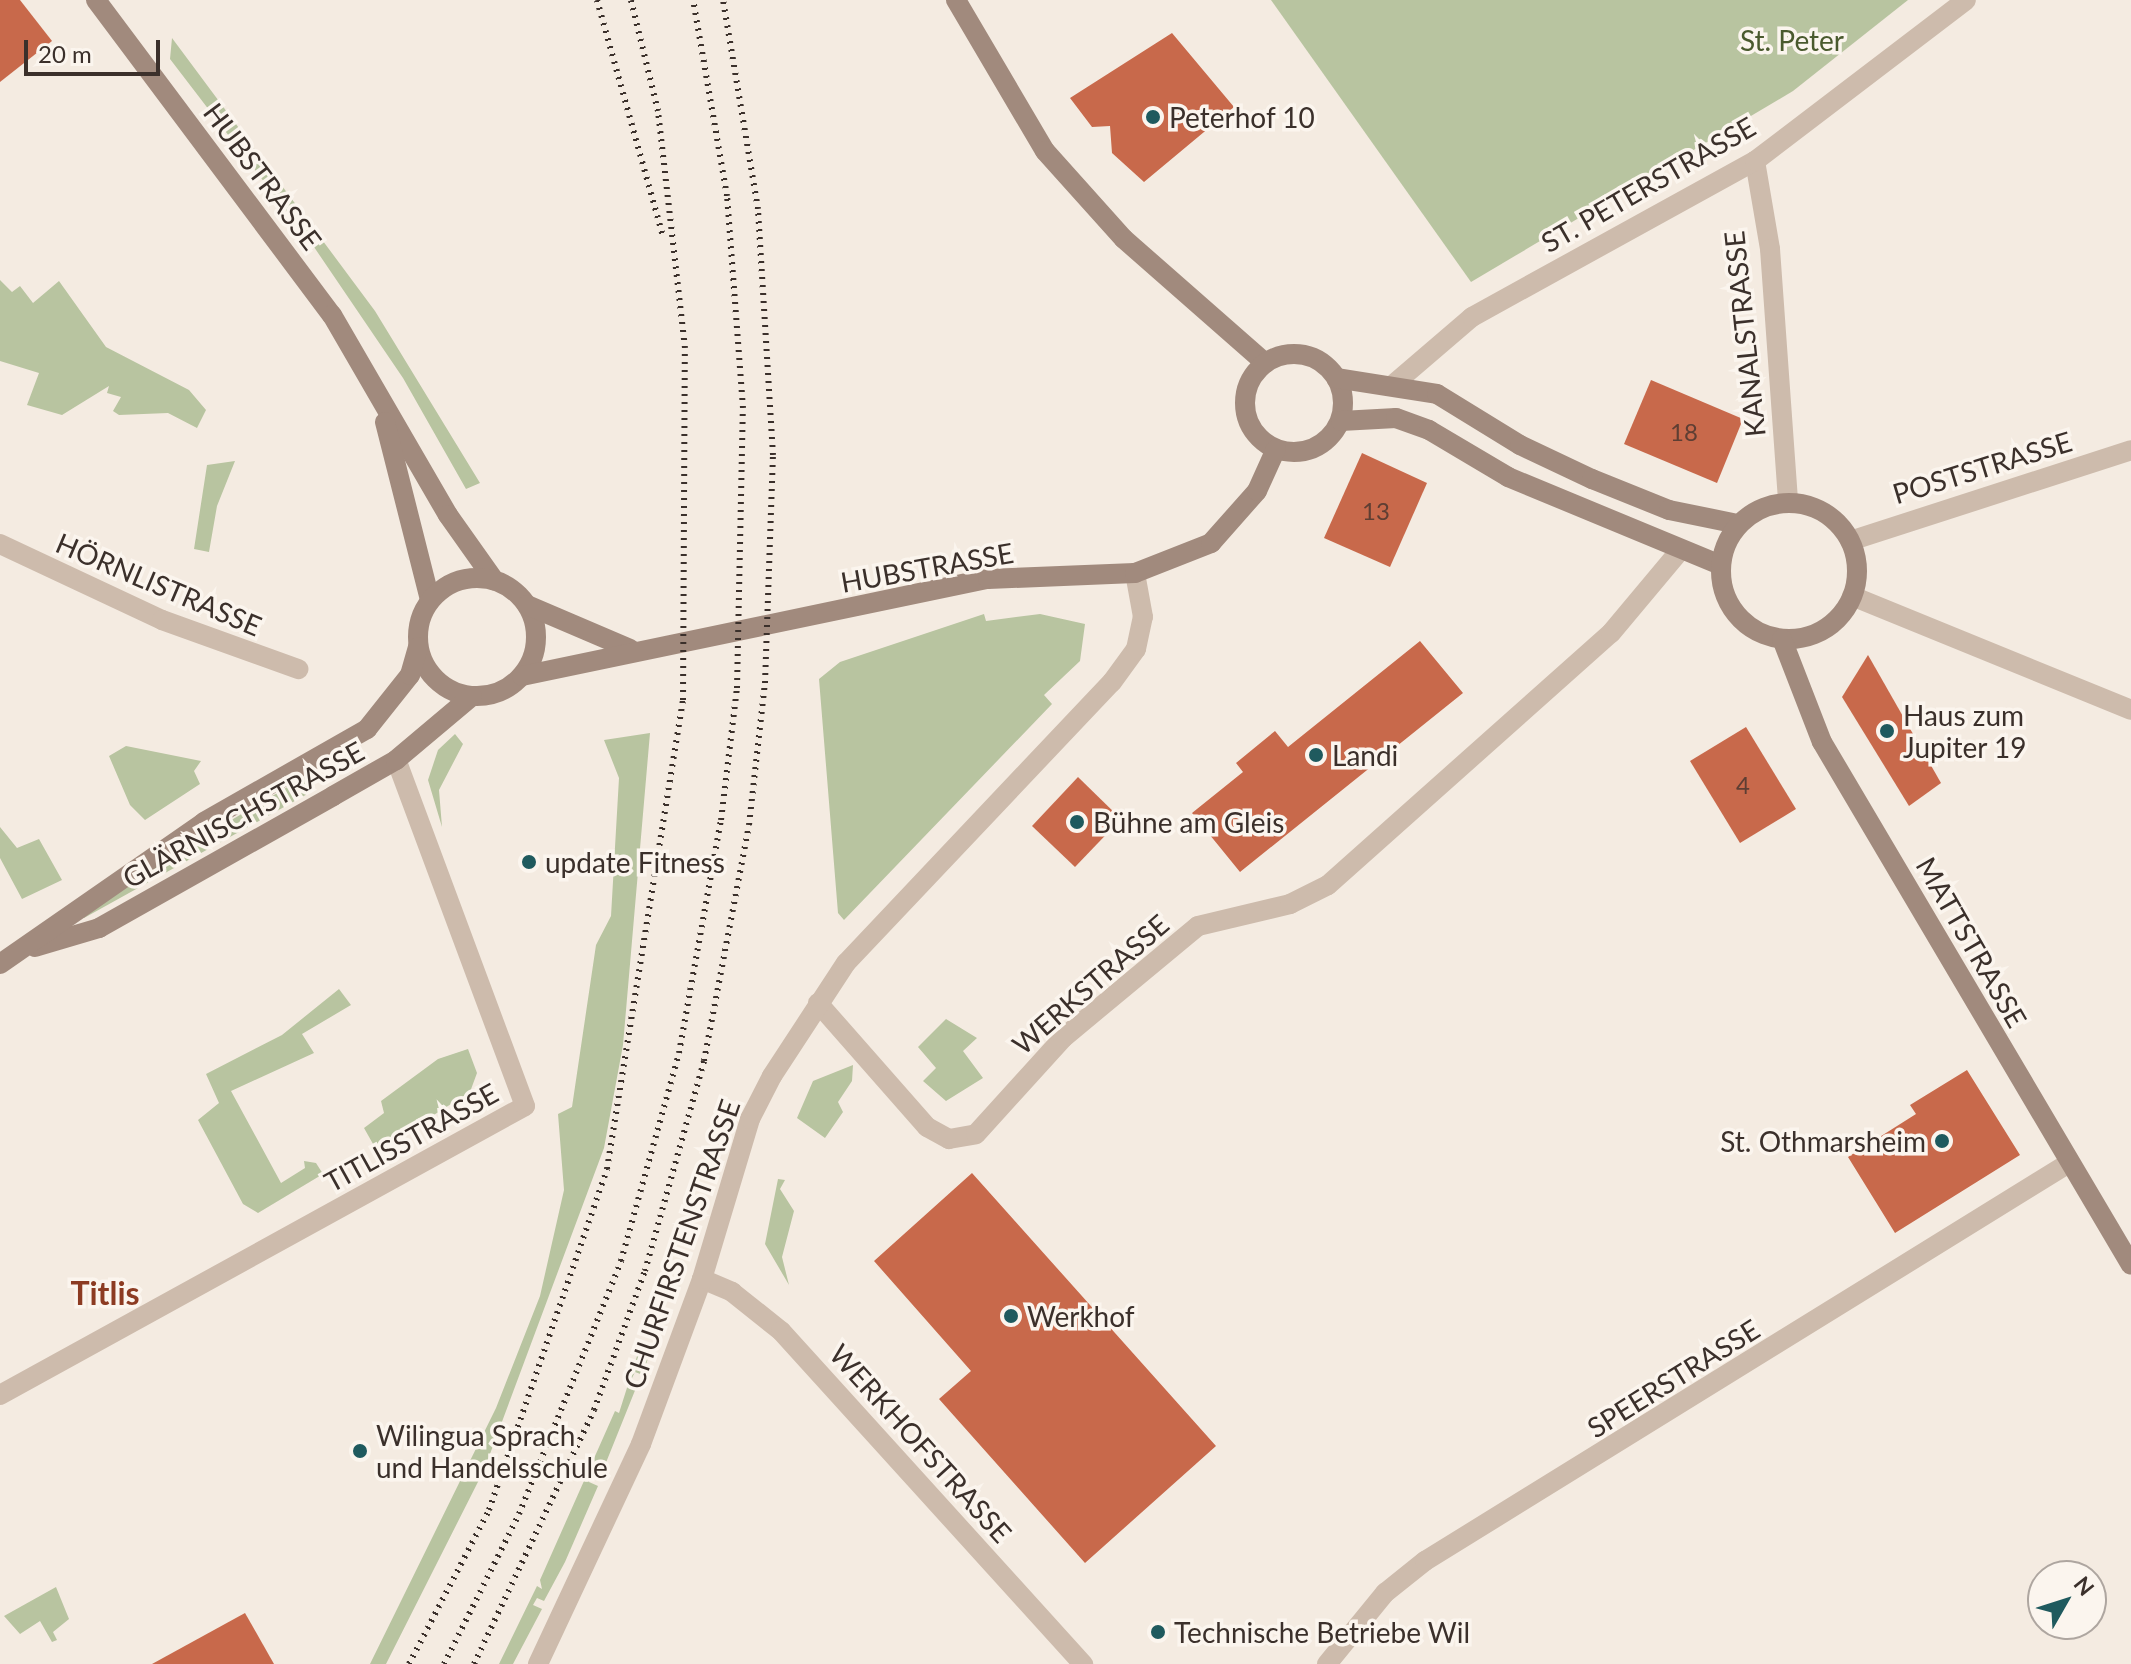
<!DOCTYPE html>
<meta charset="utf-8">
<style>
body{margin:0}
#map{position:relative;width:2131px;height:1664px;overflow:hidden;background:#f4ebe1;font-family:Lato,sans-serif}
div>[style]{position:absolute}
.green>*{inset:0;background:#b8c4a0}
.building>*{inset:0;background:#c8694b}
.street>*{height:20px;margin:-10px;padding:0 10px;transform-origin:10px;border-radius:10px;background:#cdbbac}
.secondary>*{height:20px;margin:-10px;padding:0 10px;transform-origin:10px;border-radius:10px;background:#a18a7d}
.secondary>.ring{margin:-10px;padding:0;box-sizing:content-box;background:none;border:20px solid #a18a7d;border-radius:50%}
.rail>*{height:6px;margin-top:-3px;transform-origin:0;background:repeating-linear-gradient(90deg,#3b302b 0 2px,transparent 0 8px)}
.dots>*{width:22px;height:22px;translate:-50% -50%;box-sizing:border-box;border:4px solid #fbf5ee;border-radius:50%}
span{translate:-50% -50%;white-space:nowrap;text-align:center;line-height:1.15;-webkit-text-stroke:7px #fbf5ee;paint-order:stroke}
.number-label{font-size:24px;color:#5e3e33}
.number-label span{-webkit-text-stroke-width:0}
.park-label{font-size:28px;color:#4a5a2e}
.poi-label{font-size:28px;color:#3b302b}
.left{translate:0 -50%;text-align:left}
.right{translate:-100% -50%;text-align:right}
.street-label{font-size:28px;color:#3b302b}
.quarter-label{font-size:32px;color:#8c3b22;font-weight:700}
.north{position:absolute;left:2027px;top:1560px;width:80px;height:80px;box-sizing:border-box;background:#fbf5ee;border:2px solid #aea6a0;border-radius:50%;rotate:51deg;font-size:22px;font-weight:700;line-height:32px;text-align:center;color:#3b302b}
.north::after{content:'';display:block;margin:auto;width:28px;height:36px;background:#1f5a5e;clip-path:polygon(50% 0,100% 100%,50% 72%,0 100%)}
.scale{position:absolute;left:24px;top:40px;width:136px;height:36px;box-sizing:border-box;border:4px solid #3b302b;border-top:0;padding-left:10px;font-size:24px;line-height:28px;white-space:nowrap;color:#3b302b;-webkit-text-stroke:6px #fbf5ee;paint-order:stroke}
</style>
<div id="map">
<div class="green">
<div style="clip-path:polygon(1271px 0,1908px 0,1793px 91px,1471px 282px)"></div>
<div style="clip-path:polygon(172px 38px,375px 311px,480px 483px,466px 489px,403px 378px,314px 247px,170px 59px)"></div>
<div style="clip-path:polygon(0 280px,12px 292px,20px 286px,33px 303px,59px 281px,106px 347px,189px 390px,206px 410px,197px 428px,168px 413px,119px 415px,113px 411px,121px 397px,107px 393px,109px 386px,62px 415px,27px 405px,39px 373px,0 361px)"></div>
<div style="clip-path:polygon(235px 461px,217px 506px,209px 552px,194px 549px,207px 465px)"></div>
<div style="clip-path:polygon(984px 614px,986px 621px,1040px 614px,1085px 624px,1080px 661px,1044px 695px,1052px 704px,844px 920px,838px 913px,819px 679px,840px 662px)"></div>
<div style="clip-path:polygon(650px 733px,623px 1045px,604px 1148px,484px 1470px,386px 1664px,370px 1664px,496px 1408px,540px 1296px,564px 1190px,558px 1114px,572px 1107px,596px 945px,611px 916px,619px 778px,604px 740px)"></div>
<div style="clip-path:polygon(455px 734px,463px 744px,439px 790px,442px 827px,428px 780px,438px 750px)"></div>
<div style="clip-path:polygon(126px 746px,201px 761px,194px 771px,200px 784px,145px 820px,130px 805px,109px 756px)"></div>
<div style="clip-path:polygon(306px 776px,311px 792px,84px 918px,82px 908px)"></div>
<div style="clip-path:polygon(0 827px,17px 848px,39px 839px,62px 880px,22px 899px,0 858px)"></div>
<div style="clip-path:polygon(339px 989px,351px 1005px,302px 1034px,314px 1053px,231px 1091px,281px 1183px,305px 1168px,304px 1161px,316px 1163px,323px 1174px,258px 1213px,243px 1204px,198px 1120px,219px 1103px,206px 1074px,282px 1035px)"></div>
<div style="clip-path:polygon(946px 1019px,977px 1038px,963px 1051px,983px 1078px,946px 1101px,923px 1081px,936px 1068px,918px 1047px)"></div>
<div style="clip-path:polygon(468px 1049px,477px 1073px,470px 1092px,377px 1151px,364px 1128px,384px 1113px,381px 1101px,438px 1059px)"></div>
<div style="clip-path:polygon(853px 1065px,852px 1081px,838px 1102px,843px 1112px,825px 1138px,797px 1118px,813px 1081px)"></div>
<div style="clip-path:polygon(778px 1179px,785px 1180px,780px 1189px,794px 1211px,782px 1257px,789px 1285px,765px 1244px)"></div>
<div style="clip-path:polygon(638px 1353px,648px 1358px,643px 1375px,635px 1372px,631px 1380px,638px 1383px,601px 1475px,593px 1472px,589px 1482px,598px 1486px,565px 1562px,544px 1601px,537px 1598px,533px 1605px,542px 1609px,513px 1664px,499px 1664px,537px 1586px,542px 1589px,540px 1580px,615px 1411px,619px 1413px)"></div>
<div style="clip-path:polygon(56px 1587px,69px 1619px,53px 1632px,57px 1640px,52px 1642px,40px 1621px,20px 1634px,4px 1616px)"></div>
</div>
<div class="building">
<div style="clip-path:polygon(0 0,20px 0,52px 41px,0 82px)"></div>
<div style="clip-path:polygon(1172px 33px,1234px 107px,1144px 182px,1112px 153px,1110px 126px,1092px 127px,1070px 98px)"></div>
<div style="clip-path:polygon(1651px 380px,1743px 419px,1717px 483px,1624px 444px)"></div>
<div style="clip-path:polygon(1362px 453px,1427px 483px,1390px 567px,1324px 538px)"></div>
<div style="clip-path:polygon(1420px 641px,1463px 693px,1240px 872px,1192px 813px,1243px 772px,1236px 763px,1275px 731px,1288px 747px)"></div>
<div style="clip-path:polygon(1868px 655px,1941px 783px,1909px 806px,1842px 697px)"></div>
<div style="clip-path:polygon(1746px 727px,1796px 809px,1740px 843px,1690px 761px)"></div>
<div style="clip-path:polygon(1078px 777px,1121px 819px,1075px 867px,1032px 826px)"></div>
<div style="clip-path:polygon(1967px 1070px,2020px 1155px,1895px 1233px,1848px 1157px,1916px 1114px,1910px 1105px)"></div>
<div style="clip-path:polygon(972px 1173px,1216px 1446px,1085px 1563px,939px 1399px,971px 1371px,874px 1261px)"></div>
<div style="clip-path:polygon(245px 1613px,274px 1664px,152px 1664px)"></div>
</div>
<div class="street">
<div style="left:1755px;top:161px;width:89px;rotate:80.3deg"></div>
<div style="left:1770px;top:249px;width:254px;rotate:85.9deg"></div>
<div style="left:1395px;top:383px;width:101px;rotate:-40.6deg"></div>
<div style="left:1472px;top:317px;width:323px;rotate:-28.9deg"></div>
<div style="left:1755px;top:161px;width:265px;rotate:-37.3deg"></div>
<div style="left:1850px;top:541px;width:295px;rotate:-17.9deg"></div>
<div style="left:0;top:544px;width:179px;rotate:25.1deg"></div>
<div style="left:162px;top:620px;width:145px;rotate:19.8deg"></div>
<div style="left:1852px;top:596px;width:301px;rotate:22.2deg"></div>
<div style="left:818px;top:1003px;width:165px;rotate:48.7deg"></div>
<div style="left:927px;top:1127px;width:25px;rotate:29deg"></div>
<div style="left:949px;top:1139px;width:27px;rotate:-10deg"></div>
<div style="left:976px;top:1134px;width:130px;rotate:-47.8deg"></div>
<div style="left:1063px;top:1038px;width:175px;rotate:-39.7deg"></div>
<div style="left:1198px;top:926px;width:95px;rotate:-13.4deg"></div>
<div style="left:1290px;top:904px;width:42px;rotate:-26.6deg"></div>
<div style="left:1328px;top:885px;width:379px;rotate:-41.7deg"></div>
<div style="left:1611px;top:633px;width:104px;rotate:-50.1deg"></div>
<div style="left:702px;top:1279px;width:33px;rotate:23deg"></div>
<div style="left:732px;top:1292px;width:63px;rotate:38.5deg"></div>
<div style="left:781px;top:1331px;width:450px;rotate:47.8deg"></div>
<div style="left:0;top:1395px;width:599px;rotate:-28.83deg"></div>
<div style="left:525px;top:1106px;width:369px;rotate:-110.4deg"></div>
<div style="left:538px;top:1664px;width:243px;rotate:-64.9deg"></div>
<div style="left:641px;top:1444px;width:176px;rotate:-69.7deg"></div>
<div style="left:702px;top:1279px;width:167px;rotate:-73.3deg"></div>
<div style="left:750px;top:1119px;width:48px;rotate:-62.9deg"></div>
<div style="left:772px;top:1076px;width:135px;rotate:-56.8deg"></div>
<div style="left:846px;top:963px;width:387px;rotate:-46.6deg"></div>
<div style="left:1112px;top:682px;width:41px;rotate:-54deg"></div>
<div style="left:1136px;top:649px;width:33px;rotate:-78deg"></div>
<div style="left:1143px;top:617px;width:45px;rotate:-100.3deg"></div>
<div style="left:1327px;top:1664px;width:92px;rotate:-50.8deg"></div>
<div style="left:1385px;top:1593px;width:51px;rotate:-38.7deg"></div>
<div style="left:1425px;top:1561px;width:757px;rotate:-31.72deg"></div>
</div>
<div class="secondary">
<div style="left:96px;top:0;width:394px;rotate:53.2deg"></div>
<div style="left:332px;top:315px;width:231px;rotate:59.9deg"></div>
<div style="left:448px;top:515px;width:80px;rotate:54.7deg"></div>
<div style="left:956px;top:0;width:175px;rotate:59.5deg"></div>
<div style="left:1045px;top:151px;width:118px;rotate:48.1deg"></div>
<div style="left:1124px;top:239px;width:188px;rotate:41.3deg"></div>
<div class="ring" style="left:1245px;top:354px;width:78px;height:78px"></div>
<div style="left:1336px;top:378px;width:102px;rotate:9deg"></div>
<div style="left:1437px;top:394px;width:97px;rotate:31.6deg"></div>
<div style="left:1520px;top:445px;width:80px;rotate:25.3deg"></div>
<div style="left:1592px;top:479px;width:83px;rotate:21.9deg"></div>
<div style="left:1669px;top:510px;width:70px;rotate:11.5deg"></div>
<div style="left:1341px;top:421px;width:55px;rotate:-3.1deg"></div>
<div style="left:1396px;top:418px;width:35px;rotate:20deg"></div>
<div style="left:1429px;top:430px;width:92px;rotate:30.7deg"></div>
<div style="left:1508px;top:477px;width:230px;rotate:22.5deg"></div>
<div style="left:385px;top:422px;width:184px;rotate:75.8deg"></div>
<div class="ring" style="left:1721px;top:503px;width:116px;height:116px"></div>
<div class="ring" style="left:418px;top:578px;width:98px;height:98px"></div>
<div style="left:527px;top:605px;width:112px;rotate:23.1deg"></div>
<div style="left:1782px;top:639px;width:110px;rotate:68.8deg"></div>
<div style="left:1822px;top:742px;width:607px;rotate:59.42deg"></div>
<div style="left:522px;top:676px;width:476px;rotate:-11.8deg"></div>
<div style="left:988px;top:579px;width:147px;rotate:-2.3deg"></div>
<div style="left:1135px;top:573px;width:82px;rotate:-21.5deg"></div>
<div style="left:1211px;top:543px;width:69px;rotate:-48.5deg"></div>
<div style="left:1257px;top:491px;width:46px;rotate:-65.7deg"></div>
<div style="left:35px;top:947px;width:67px;rotate:-16.5deg"></div>
<div style="left:99px;top:928px;width:269px;rotate:-29.4deg"></div>
<div style="left:333px;top:796px;width:73px;rotate:-29.7deg"></div>
<div style="left:396px;top:760px;width:99px;rotate:-40.1deg"></div>
<div style="left:0;top:964px;width:249px;rotate:-34.8deg"></div>
<div style="left:204px;top:822px;width:188px;rotate:-29.7deg"></div>
<div style="left:367px;top:729px;width:69px;rotate:-51.5deg"></div>
<div style="left:410px;top:675px;width:29px;rotate:-74deg"></div>
</div>
<div class="rail">
<div style="left:597px;top:0;width:245px;rotate:74.4deg"></div>
<div style="left:409px;top:1664px;width:174px;rotate:-62.5deg"></div>
<div style="left:489px;top:1510px;width:361px;rotate:-70.9deg"></div>
<div style="left:607px;top:1169px;width:475px;rotate:-80.8deg"></div>
<div style="left:683px;top:700px;width:352px;rotate:-89.7deg"></div>
<div style="left:685px;top:348px;width:239px;rotate:-96.5deg"></div>
<div style="left:658px;top:111px;width:114px;rotate:-103.7deg"></div>
<div style="left:444px;top:1664px;width:168px;rotate:-63.4deg"></div>
<div style="left:519px;top:1514px;width:273px;rotate:-68deg"></div>
<div style="left:621px;top:1261px;width:216px;rotate:-74.4deg"></div>
<div style="left:679px;top:1053px;width:237px;rotate:-79.8deg"></div>
<div style="left:721px;top:820px;width:133px;rotate:-83.1deg"></div>
<div style="left:737px;top:688px;width:280px;rotate:-88.8deg"></div>
<div style="left:743px;top:408px;width:213px;rotate:-94.3deg"></div>
<div style="left:727px;top:196px;width:199px;rotate:-99.8deg"></div>
<div style="left:474px;top:1664px;width:281px;rotate:-64.7deg"></div>
<div style="left:594px;top:1410px;width:148px;rotate:-69.9deg"></div>
<div style="left:645px;top:1271px;width:218px;rotate:-74.3deg"></div>
<div style="left:704px;top:1061px;width:240px;rotate:-79.2deg"></div>
<div style="left:749px;top:825px;width:143px;rotate:-83.6deg"></div>
<div style="left:765px;top:683px;width:228px;rotate:-88deg"></div>
<div style="left:773px;top:455px;width:246px;rotate:-93.5deg"></div>
<div style="left:758px;top:209px;width:212px;rotate:-99.5deg"></div>
</div>
<div class="dots">
<div style="left:1153px;top:117px;background:#1f5a5e"></div>
<div style="left:1887px;top:731px;background:#1f5a5e"></div>
<div style="left:1316px;top:755px;background:#1f5a5e"></div>
<div style="left:1077px;top:822px;background:#1f5a5e"></div>
<div style="left:529px;top:862px;background:#1f5a5e"></div>
<div style="left:1942px;top:1141px;background:#1f5a5e"></div>
<div style="left:1011px;top:1316px;background:#1f5a5e"></div>
<div style="left:360px;top:1451px;background:#1f5a5e"></div>
<div style="left:1158px;top:1632px;background:#1f5a5e"></div>
</div>
<div class="number-label">
<span style="left:1684px;top:432px">18</span>
<span style="left:1376px;top:511px">13</span>
<span style="left:1743px;top:785px">4</span>
</div>
<div class="park-label">
<span style="left:1792px;top:40px">St. Peter</span>
</div>
<div class="poi-label">
<span class="left" style="left:1169px;top:117px">Peterhof 10</span>
<span class="left" style="left:1903px;top:731px">Haus zum<br>Jupiter 19</span>
<span class="left" style="left:1332px;top:755px">Landi</span>
<span class="left" style="left:1093px;top:822px">Bühne am Gleis</span>
<span class="left" style="left:545px;top:862px">update Fitness</span>
<span class="right" style="left:1926px;top:1141px">St. Othmarsheim</span>
<span class="left" style="left:1027px;top:1316px">Werkhof</span>
<span class="left" style="left:376px;top:1451px">Wilingua Sprach<br>und Handelsschule</span>
<span class="left" style="left:1174px;top:1632px">Technische Betriebe Wil</span>
</div>
<div class="street-label">
<span style="left:263px;top:176px;rotate:53deg">HUBSTRASSE</span>
<span style="left:1648px;top:184px;rotate:-30deg">ST. PETERSTRASSE</span>
<span style="left:1744px;top:334px;rotate:-96deg">KANALSTRASSE</span>
<span style="left:1982px;top:467px;rotate:-17deg">POSTSTRASSE</span>
<span style="left:927px;top:567px;rotate:-10deg">HUBSTRASSE</span>
<span style="left:159px;top:584px;rotate:23deg">HÖRNLISTRASSE</span>
<span style="left:243px;top:814px;rotate:-29deg">GLÄRNISCHSTRASSE</span>
<span style="left:1972px;top:942px;rotate:60deg">MATTSTRASSE</span>
<span style="left:1090px;top:984px;rotate:-41deg">WERKSTRASSE</span>
<span style="left:411px;top:1137px;rotate:-29deg">TITLISSTRASSE</span>
<span style="left:681px;top:1244px;rotate:-71deg">CHURFIRSTENSTRASSE</span>
<span style="left:1673px;top:1378px;rotate:-32deg">SPEERSTRASSE</span>
<span style="left:921px;top:1443px;rotate:48deg">WERKHOFSTRASSE</span>
</div>
<div class="quarter-label">
<span style="left:105px;top:1293px">Titlis</span>
</div>
<div class="north">N</div>
<div class="scale">20 m</div>
</div>
